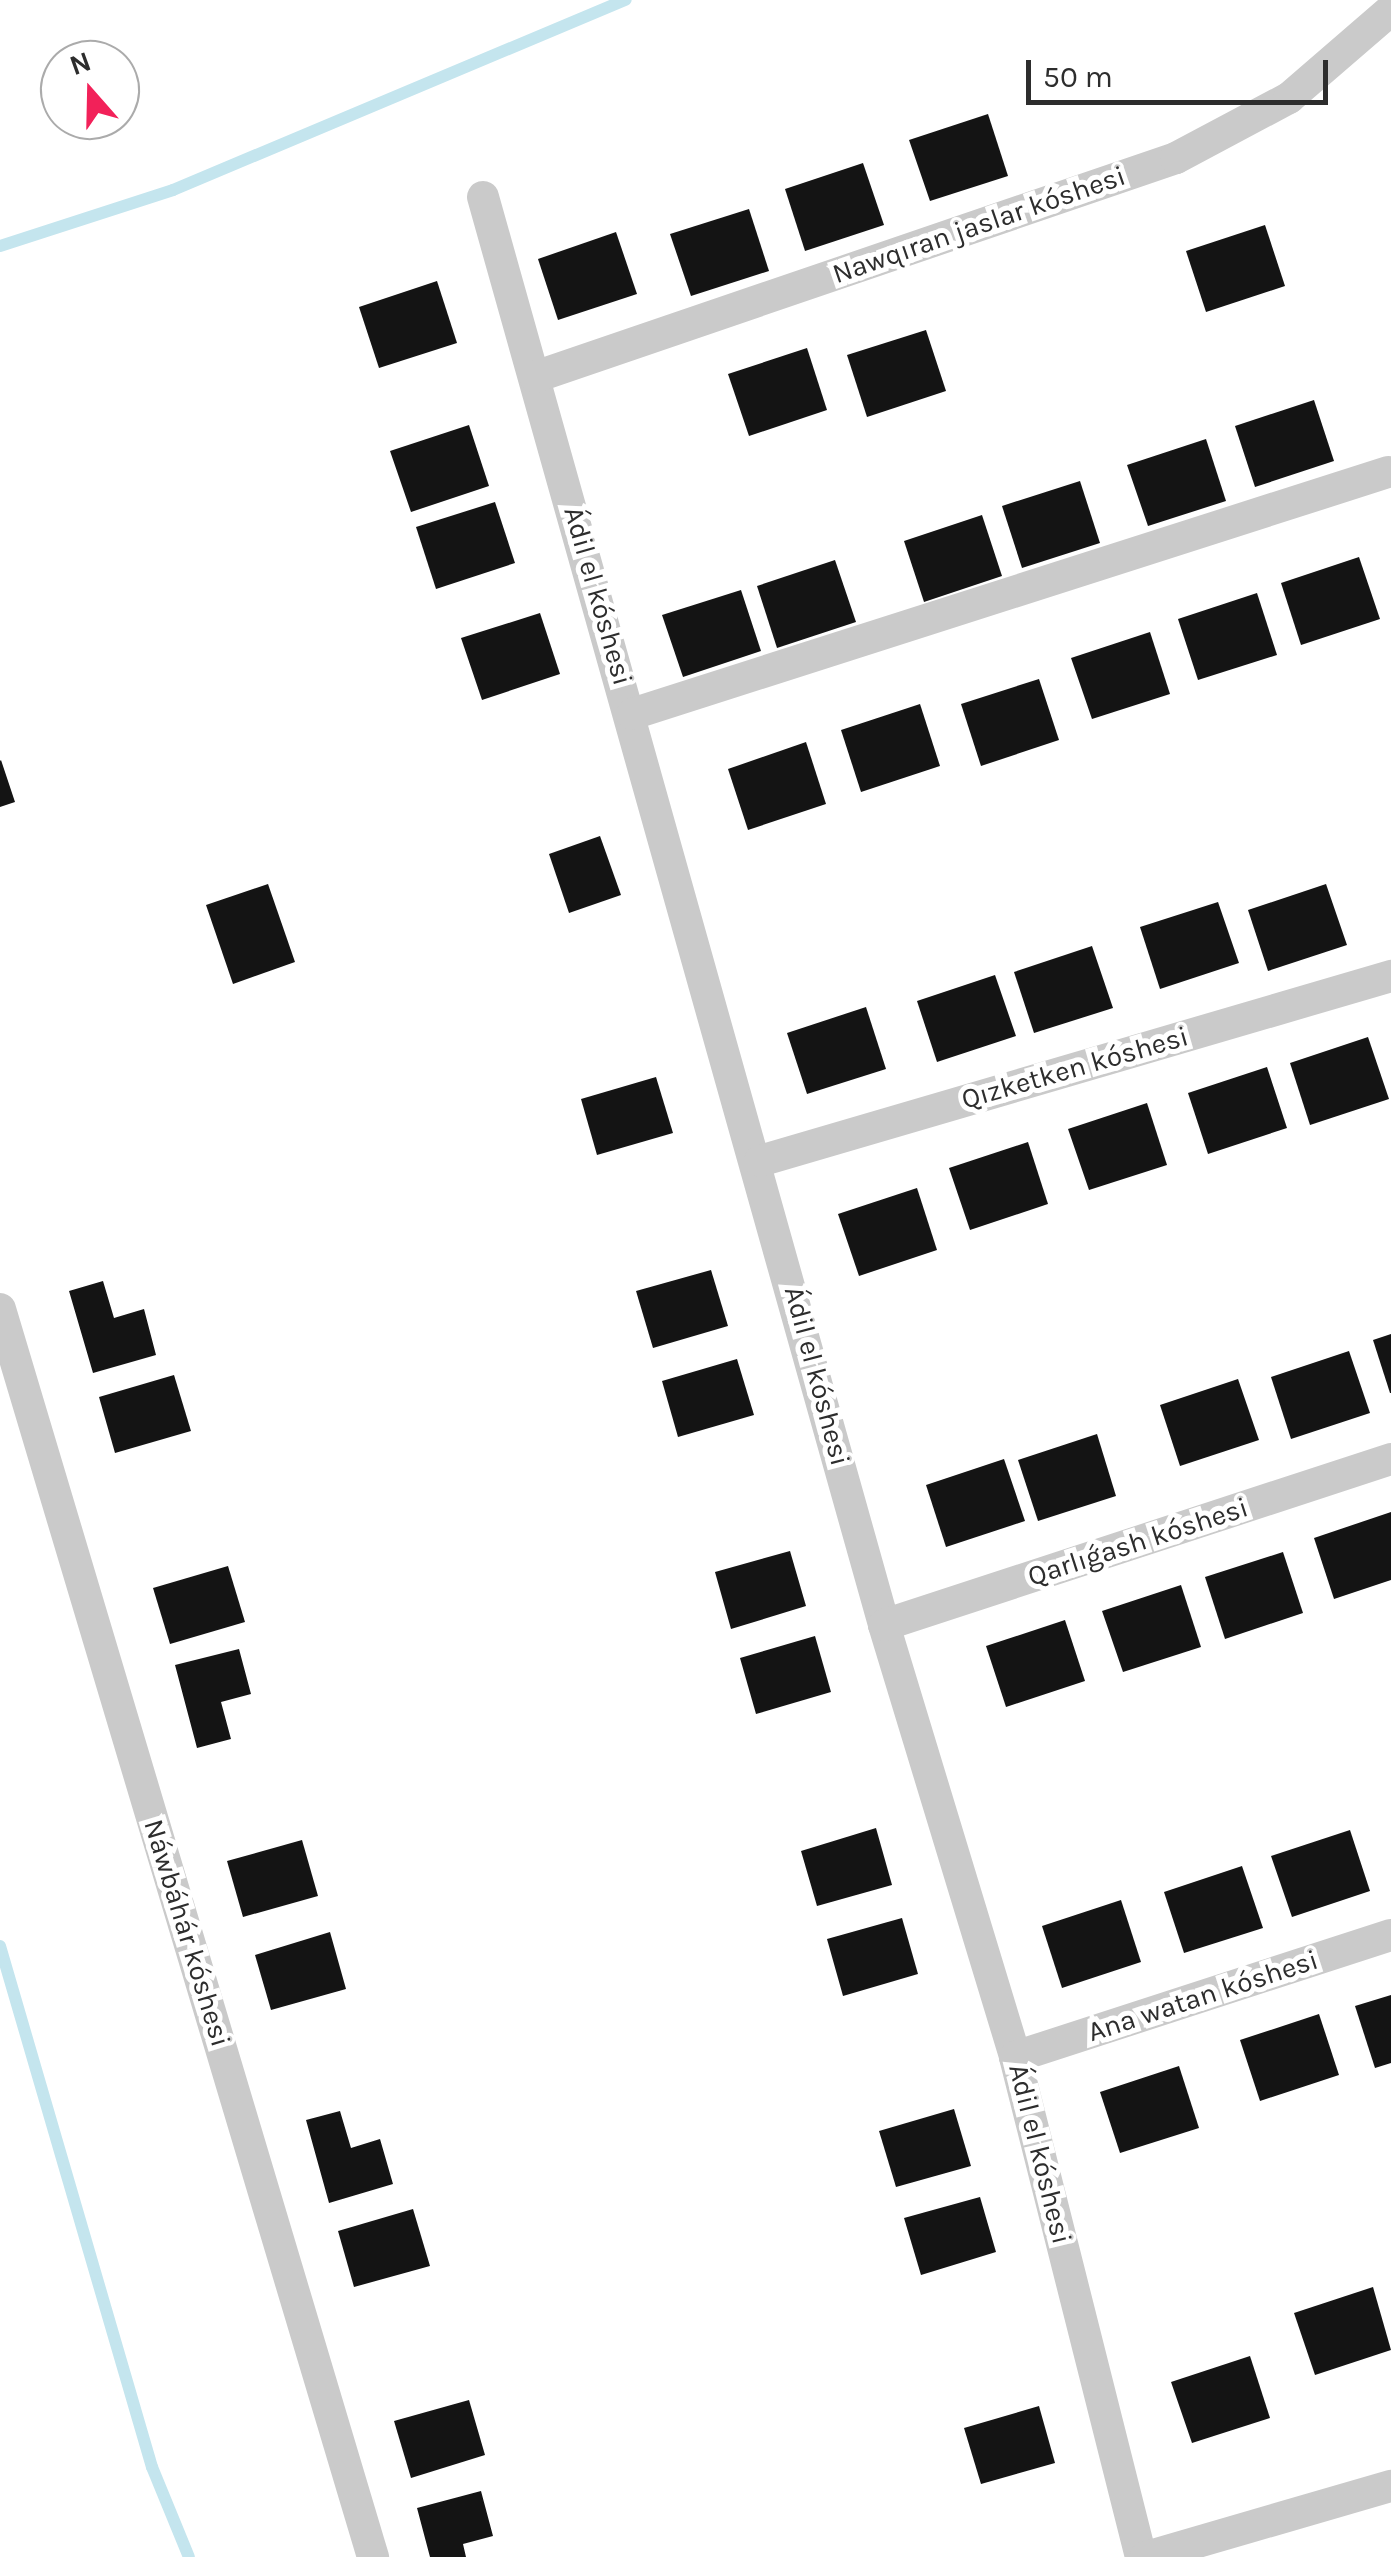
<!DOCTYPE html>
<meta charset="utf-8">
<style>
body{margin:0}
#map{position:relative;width:1391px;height:2557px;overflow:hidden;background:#fff;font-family:Karla,sans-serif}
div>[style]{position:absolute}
.stream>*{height:12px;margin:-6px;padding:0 6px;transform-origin:6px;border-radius:6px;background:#c4e5ee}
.building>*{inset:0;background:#141414}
.minor>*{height:32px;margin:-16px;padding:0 16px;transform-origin:16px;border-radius:16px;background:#cacaca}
span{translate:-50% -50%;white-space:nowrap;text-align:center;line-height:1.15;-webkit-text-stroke:10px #fff;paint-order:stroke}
.street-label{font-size:28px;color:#2d2d2d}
.north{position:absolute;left:40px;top:40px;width:100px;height:100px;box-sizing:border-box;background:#fff;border:2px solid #ababab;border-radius:50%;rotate:340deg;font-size:28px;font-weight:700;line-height:40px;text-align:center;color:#2d2d2d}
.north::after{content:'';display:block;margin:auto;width:35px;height:45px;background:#f22159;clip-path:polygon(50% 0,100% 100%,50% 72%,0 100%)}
.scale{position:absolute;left:1026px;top:60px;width:302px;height:45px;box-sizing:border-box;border:5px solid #2d2d2d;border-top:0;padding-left:12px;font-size:30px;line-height:35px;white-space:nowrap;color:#2d2d2d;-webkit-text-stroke:8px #fff;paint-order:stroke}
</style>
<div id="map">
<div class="stream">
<div style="left:0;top:246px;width:182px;rotate:-17.9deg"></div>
<div style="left:173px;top:190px;width:491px;rotate:-22.8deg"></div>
<div style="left:0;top:1946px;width:543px;rotate:73.74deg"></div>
<div style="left:152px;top:2467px;width:97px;rotate:67.7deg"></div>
</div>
<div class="building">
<div style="clip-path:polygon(988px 114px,1008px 176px,930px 201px,909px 140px)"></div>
<div style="clip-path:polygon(863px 163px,884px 225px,805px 251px,785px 189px)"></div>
<div style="clip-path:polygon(749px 209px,769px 271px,691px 296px,670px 234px)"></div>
<div style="clip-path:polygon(1265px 225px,1285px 286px,1206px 312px,1186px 251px)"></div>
<div style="clip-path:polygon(616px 232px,637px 294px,558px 320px,538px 259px)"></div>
<div style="clip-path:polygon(437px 281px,457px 343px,379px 368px,359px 307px)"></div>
<div style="clip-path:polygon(926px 330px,946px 391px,867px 417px,847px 355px)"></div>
<div style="clip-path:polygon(807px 348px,827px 410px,749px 436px,728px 374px)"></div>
<div style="clip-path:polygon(1314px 400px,1334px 461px,1255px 487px,1235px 426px)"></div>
<div style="clip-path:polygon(469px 425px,489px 486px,411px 512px,390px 451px)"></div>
<div style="clip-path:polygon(1206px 439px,1226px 501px,1148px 526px,1127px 465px)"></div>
<div style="clip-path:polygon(1080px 481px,1100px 543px,1022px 568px,1002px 506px)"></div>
<div style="clip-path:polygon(495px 502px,515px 563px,436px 589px,416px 527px)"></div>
<div style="clip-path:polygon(982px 515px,1002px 576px,924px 602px,904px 541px)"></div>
<div style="clip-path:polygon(1359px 557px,1380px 619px,1301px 645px,1281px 583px)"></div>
<div style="clip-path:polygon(835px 560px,856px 622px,777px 648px,757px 586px)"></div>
<div style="clip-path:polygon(741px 590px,761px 651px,683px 677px,662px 615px)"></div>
<div style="clip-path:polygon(1257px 593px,1277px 655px,1198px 680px,1178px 619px)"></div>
<div style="clip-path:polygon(540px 613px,560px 674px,482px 700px,461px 638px)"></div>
<div style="clip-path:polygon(1150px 632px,1170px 694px,1092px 719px,1071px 658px)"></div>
<div style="clip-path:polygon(1039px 679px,1059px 740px,981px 766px,961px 704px)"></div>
<div style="clip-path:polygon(920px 704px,940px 766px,861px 792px,841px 730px)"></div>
<div style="clip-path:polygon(806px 742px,826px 804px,748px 830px,728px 769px)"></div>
<div style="clip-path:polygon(1px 760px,15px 802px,0 807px,0 761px)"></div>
<div style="clip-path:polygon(600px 836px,621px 895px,569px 913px,549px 854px)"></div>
<div style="clip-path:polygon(268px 884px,295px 962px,233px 984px,206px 905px)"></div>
<div style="clip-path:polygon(1326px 884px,1347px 945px,1268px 971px,1248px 910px)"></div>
<div style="clip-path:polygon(1218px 902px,1239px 963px,1160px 989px,1140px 927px)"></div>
<div style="clip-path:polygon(1092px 946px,1113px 1008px,1034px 1033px,1014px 972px)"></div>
<div style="clip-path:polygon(995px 975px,1016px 1036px,937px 1062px,917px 1001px)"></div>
<div style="clip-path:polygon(866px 1007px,886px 1069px,807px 1094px,787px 1033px)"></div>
<div style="clip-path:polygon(1368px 1037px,1389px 1099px,1310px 1125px,1290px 1063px)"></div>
<div style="clip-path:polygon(1267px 1067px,1287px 1128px,1208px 1154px,1188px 1093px)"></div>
<div style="clip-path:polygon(656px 1077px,673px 1133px,597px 1155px,581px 1099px)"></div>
<div style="clip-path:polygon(1147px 1103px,1167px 1165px,1089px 1190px,1068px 1129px)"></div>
<div style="clip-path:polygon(1028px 1142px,1048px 1204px,970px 1230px,949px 1168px)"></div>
<div style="clip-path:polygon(917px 1188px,937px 1250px,859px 1276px,838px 1214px)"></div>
<div style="clip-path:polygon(711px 1270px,728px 1326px,653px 1348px,636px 1291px)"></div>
<div style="clip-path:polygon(103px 1281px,114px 1318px,144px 1309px,156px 1355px,93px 1373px,69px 1291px)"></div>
<div style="clip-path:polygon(1391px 1334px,1391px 1393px,1390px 1393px,1373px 1340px)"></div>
<div style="clip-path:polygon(1349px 1351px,1370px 1413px,1291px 1439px,1271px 1377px)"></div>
<div style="clip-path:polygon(737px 1359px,754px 1415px,678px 1437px,662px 1381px)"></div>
<div style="clip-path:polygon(174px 1375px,191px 1431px,115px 1453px,99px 1397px)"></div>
<div style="clip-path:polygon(1238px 1379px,1259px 1440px,1180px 1466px,1160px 1405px)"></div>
<div style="clip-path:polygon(1097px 1434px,1116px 1496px,1038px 1521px,1018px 1460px)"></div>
<div style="clip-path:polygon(1004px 1459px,1025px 1521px,946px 1547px,926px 1485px)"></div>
<div style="clip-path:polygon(1391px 1512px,1391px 1580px,1334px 1599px,1314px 1538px)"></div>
<div style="clip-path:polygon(790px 1551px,806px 1606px,731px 1629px,715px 1572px)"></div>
<div style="clip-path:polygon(1283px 1552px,1303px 1613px,1225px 1639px,1205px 1577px)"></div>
<div style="clip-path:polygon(228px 1566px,245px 1622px,170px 1644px,153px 1588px)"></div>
<div style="clip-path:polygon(1181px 1585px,1201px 1647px,1123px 1672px,1102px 1611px)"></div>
<div style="clip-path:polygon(1065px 1620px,1085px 1681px,1006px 1707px,986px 1646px)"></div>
<div style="clip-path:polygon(815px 1636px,831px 1692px,756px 1714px,740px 1658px)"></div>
<div style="clip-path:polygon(239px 1649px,251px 1694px,221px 1702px,231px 1739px,197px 1748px,175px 1665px)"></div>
<div style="clip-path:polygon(876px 1828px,892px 1885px,817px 1906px,801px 1851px)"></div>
<div style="clip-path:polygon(1350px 1830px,1370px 1891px,1292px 1917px,1271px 1856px)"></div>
<div style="clip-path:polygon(302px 1840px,318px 1896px,243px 1917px,227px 1861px)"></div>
<div style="clip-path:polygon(1242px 1866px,1263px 1928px,1184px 1953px,1164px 1892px)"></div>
<div style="clip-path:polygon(1121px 1900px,1141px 1962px,1062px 1988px,1042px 1926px)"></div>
<div style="clip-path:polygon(902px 1918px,918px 1974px,843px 1996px,827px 1939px)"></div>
<div style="clip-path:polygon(330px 1932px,346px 1989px,271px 2010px,255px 1955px)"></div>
<div style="clip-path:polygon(1391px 1995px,1391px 2063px,1375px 2068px,1355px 2006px)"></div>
<div style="clip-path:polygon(1319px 2014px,1339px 2075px,1260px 2101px,1240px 2040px)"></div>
<div style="clip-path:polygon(1179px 2066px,1199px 2128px,1120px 2153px,1100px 2092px)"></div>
<div style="clip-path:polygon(954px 2109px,971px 2166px,896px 2187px,879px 2131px)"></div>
<div style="clip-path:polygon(340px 2111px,351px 2148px,380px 2139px,393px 2184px,329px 2203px,306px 2120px)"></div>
<div style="clip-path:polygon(980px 2197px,996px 2252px,921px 2275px,904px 2218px)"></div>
<div style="clip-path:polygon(413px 2209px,430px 2266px,354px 2287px,338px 2231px)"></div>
<div style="clip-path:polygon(1373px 2287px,1391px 2350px,1315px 2375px,1294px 2313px)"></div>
<div style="clip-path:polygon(1250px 2356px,1270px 2418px,1192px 2443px,1171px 2382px)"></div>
<div style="clip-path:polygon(469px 2400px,485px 2455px,411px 2478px,394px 2421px)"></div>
<div style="clip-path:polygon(1039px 2406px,1055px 2463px,981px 2484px,964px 2428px)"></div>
<div style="clip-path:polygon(481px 2491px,493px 2536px,463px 2544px,466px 2557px,430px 2557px,417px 2508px)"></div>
</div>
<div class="minor">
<div style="left:483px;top:197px;width:1483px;rotate:74.31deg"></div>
<div style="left:884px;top:1625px;width:451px;rotate:73.1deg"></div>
<div style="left:1015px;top:2057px;width:516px;rotate:75.86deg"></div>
<div style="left:535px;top:377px;width:677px;rotate:-18.86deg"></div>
<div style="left:1176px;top:158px;width:128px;rotate:-28deg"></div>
<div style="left:1289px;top:98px;width:135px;rotate:-40.8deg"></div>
<div style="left:632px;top:714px;width:794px;rotate:-17.75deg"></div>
<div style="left:760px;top:1161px;width:658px;rotate:-16.34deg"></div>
<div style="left:0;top:1309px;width:1303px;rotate:73.36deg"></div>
<div style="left:884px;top:1625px;width:533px;rotate:-18.13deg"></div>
<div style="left:1015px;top:2057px;width:395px;rotate:-18deg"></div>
<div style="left:1146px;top:2557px;width:255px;rotate:-16.2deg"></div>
</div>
<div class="street-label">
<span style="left:979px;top:225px;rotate:-19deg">Nawqıran jaslar kóshesi</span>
<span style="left:598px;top:596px;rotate:74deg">Ádil el kóshesi</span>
<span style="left:1075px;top:1068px;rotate:-16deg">Qızketken kóshesi</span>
<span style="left:817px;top:1376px;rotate:75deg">Ádil el kóshesi</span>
<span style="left:1138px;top:1542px;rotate:-18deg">Qarlıǵash kóshesi</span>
<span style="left:187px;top:1933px;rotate:73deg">Náwbáhár kóshesi</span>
<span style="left:1203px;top:1996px;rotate:-18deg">Ana watan kóshesi</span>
<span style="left:1040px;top:2154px;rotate:76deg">Ádil el kóshesi</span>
</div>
<div class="north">N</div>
<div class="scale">50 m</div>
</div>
